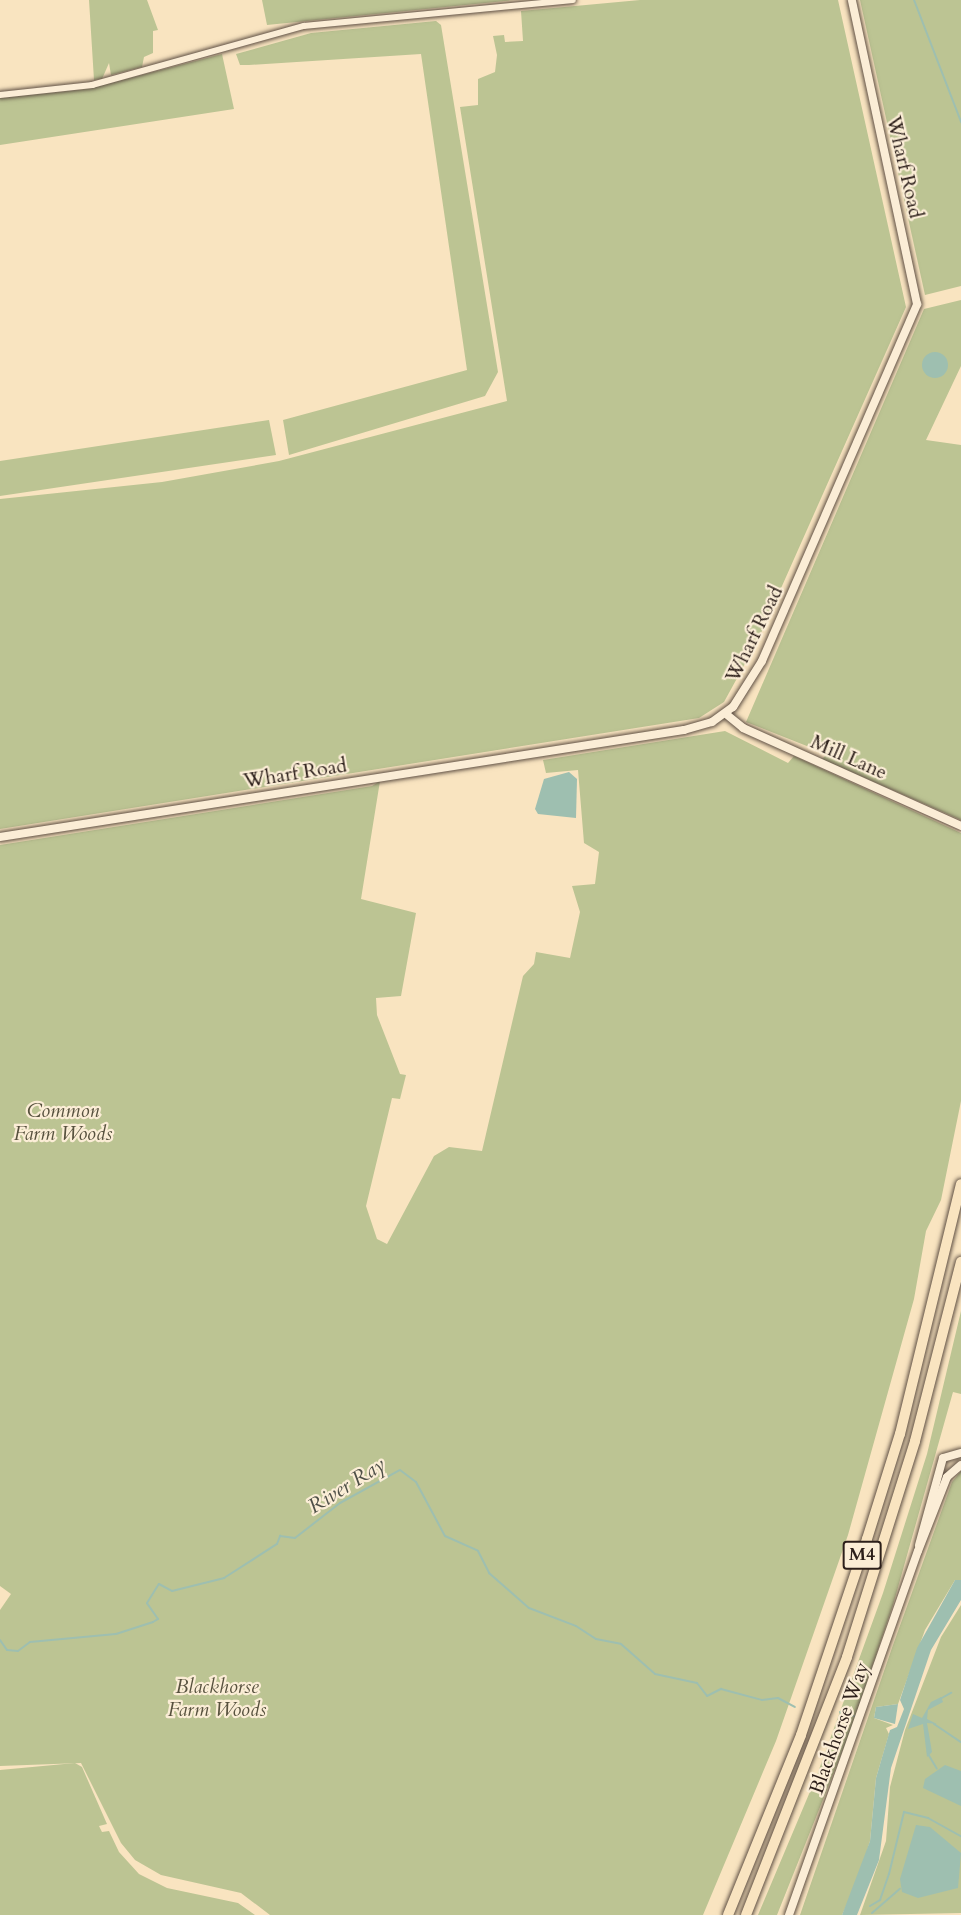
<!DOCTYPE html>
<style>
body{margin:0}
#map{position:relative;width:961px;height:1915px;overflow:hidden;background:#f9e4c0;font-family:Cardo,serif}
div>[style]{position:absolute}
.green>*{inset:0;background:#bcc493}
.water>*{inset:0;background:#9ebfb0}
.round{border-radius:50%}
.stream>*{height:2px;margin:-1px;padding:0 1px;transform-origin:1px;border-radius:1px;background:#9ebfb0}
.roads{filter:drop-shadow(0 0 2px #5f5044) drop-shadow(0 0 2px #5f5044)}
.minor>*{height:6px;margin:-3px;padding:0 3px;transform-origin:3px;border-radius:3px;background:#fbedd6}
.tertiary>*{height:8px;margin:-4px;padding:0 4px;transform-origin:4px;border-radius:4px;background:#fbedd6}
.secondary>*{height:8px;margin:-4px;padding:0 4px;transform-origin:4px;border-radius:4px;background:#fbedd6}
.motorway>*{height:10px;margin:-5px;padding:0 5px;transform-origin:5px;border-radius:5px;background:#f9e4c0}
span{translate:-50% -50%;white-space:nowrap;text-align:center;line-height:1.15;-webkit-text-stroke:4.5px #fbedd6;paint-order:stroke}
.shield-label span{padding:2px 4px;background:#fbedd6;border:2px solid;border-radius:4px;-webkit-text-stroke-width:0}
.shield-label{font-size:18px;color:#2c1f1a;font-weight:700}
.street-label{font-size:20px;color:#2c1f1a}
.park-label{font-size:20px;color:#57513e;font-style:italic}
.water-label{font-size:21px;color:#4e4f47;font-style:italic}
</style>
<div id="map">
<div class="green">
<div style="clip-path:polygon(89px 0,147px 0,158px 30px,153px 31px,153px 53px,144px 57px,142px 67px,111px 75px,109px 63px,102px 79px,94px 80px)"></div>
<div style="clip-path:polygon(262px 0,514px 0,267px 25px)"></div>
<div style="clip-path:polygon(640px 0,838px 0,906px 307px,758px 640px,724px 702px,699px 718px,0 829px,0 499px,162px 482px,279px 461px,507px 401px,460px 107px,478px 105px,478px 79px,495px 72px,497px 55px,493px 36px,504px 35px,505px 42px,523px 41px,521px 11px)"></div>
<div style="clip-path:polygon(860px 0,961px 0,961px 286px,925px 295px)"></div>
<div style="clip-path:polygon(436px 21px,441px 25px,498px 372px,485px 396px,289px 455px,283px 420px,467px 370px,421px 54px,249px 65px,240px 65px,236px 54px,311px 33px)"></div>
<div style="clip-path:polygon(222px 54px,234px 109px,0 145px,0 98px,88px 89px)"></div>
<div style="clip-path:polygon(961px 300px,961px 366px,926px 440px,961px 445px,961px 820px,822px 759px,827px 754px,746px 722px,924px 309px)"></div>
<div style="clip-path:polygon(269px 420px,276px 455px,0 496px,0 461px)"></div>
<div style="clip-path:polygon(725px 731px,788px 763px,794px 756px,961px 833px,961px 1101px,941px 1200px,926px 1231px,914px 1299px,848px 1535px,776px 1741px,703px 1915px,270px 1915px,241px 1893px,161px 1875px,135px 1860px,121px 1843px,81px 1763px,0 1766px,0 1610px,11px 1594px,0 1586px,0 845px,372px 786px,380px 781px,361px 899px,416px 913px,401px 996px,376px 998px,377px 1015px,400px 1074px,406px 1075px,400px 1099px,392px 1098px,366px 1206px,377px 1239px,387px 1244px,434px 1156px,449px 1147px,482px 1151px,523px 976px,534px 964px,536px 952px,570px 958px,580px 912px,572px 886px,595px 884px,599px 852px,584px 843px,578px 770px,546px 773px,543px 760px)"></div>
<div style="clip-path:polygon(961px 1311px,961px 1394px,953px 1392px,893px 1605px,850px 1732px,777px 1915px,758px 1915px,817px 1775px,883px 1593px,927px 1454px)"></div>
<div style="clip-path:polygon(961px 1471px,961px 1580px,955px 1580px,925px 1630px,898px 1704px,876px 1707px,874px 1718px,893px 1725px,886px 1728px,889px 1734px,876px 1778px,870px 1841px,858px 1879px,842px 1915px,800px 1915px,893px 1645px,952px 1482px)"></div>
<div style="clip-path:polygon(961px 1605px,961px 1913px,860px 1915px,886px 1841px,890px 1787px,905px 1730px,941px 1637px)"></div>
<div style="clip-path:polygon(75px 1763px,82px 1767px,107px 1824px,99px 1826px,102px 1832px,109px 1831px,119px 1852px,139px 1874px,167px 1888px,238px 1903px,255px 1915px,0 1915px,0 1770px)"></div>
</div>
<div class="water">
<div class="round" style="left:922px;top:352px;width:26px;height:26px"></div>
<div style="clip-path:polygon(569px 772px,577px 779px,576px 818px,538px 814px,535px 809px,544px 779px)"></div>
<div style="clip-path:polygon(955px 1580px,961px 1580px,961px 1600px,931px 1650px,891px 1768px,879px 1860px,857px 1915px,842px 1915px,870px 1841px,876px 1778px,890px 1730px,897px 1727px,904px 1709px,900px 1700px,917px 1648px)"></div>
<div style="clip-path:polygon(941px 1697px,943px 1702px,928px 1710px,927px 1719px,937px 1724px,927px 1723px,932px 1752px,927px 1757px,923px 1724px,908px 1729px,913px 1714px,922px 1718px,931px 1702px)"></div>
<div style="clip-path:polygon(898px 1704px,895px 1724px,874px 1718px,876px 1707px)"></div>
<div style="clip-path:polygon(945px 1765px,961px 1771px,961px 1806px,923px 1788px,925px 1779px)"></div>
<div style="clip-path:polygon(916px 1825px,930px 1827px,961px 1853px,958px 1888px,918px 1898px,902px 1892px,900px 1879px)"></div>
</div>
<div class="stream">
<div style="left:914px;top:0;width:131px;rotate:68.9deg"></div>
<div style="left:0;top:1640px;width:12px;rotate:55deg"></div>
<div style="left:7px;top:1650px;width:11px;rotate:5deg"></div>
<div style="left:18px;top:1651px;width:15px;rotate:-37deg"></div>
<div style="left:30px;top:1642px;width:86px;rotate:-5.3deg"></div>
<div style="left:116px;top:1634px;width:39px;rotate:-18deg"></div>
<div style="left:153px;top:1622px;width:6px;rotate:-31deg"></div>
<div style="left:158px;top:1619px;width:19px;rotate:-125deg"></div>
<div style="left:147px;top:1603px;width:22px;rotate:-58deg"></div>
<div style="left:159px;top:1584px;width:15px;rotate:28deg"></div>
<div style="left:172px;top:1591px;width:54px;rotate:-14deg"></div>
<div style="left:224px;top:1578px;width:63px;rotate:-32.7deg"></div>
<div style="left:277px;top:1544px;width:9px;rotate:-69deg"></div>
<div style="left:280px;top:1536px;width:15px;rotate:8deg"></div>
<div style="left:295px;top:1538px;width:57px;rotate:-37.9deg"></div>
<div style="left:340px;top:1503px;width:68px;rotate:-28.8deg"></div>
<div style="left:400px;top:1470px;width:20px;rotate:37deg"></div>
<div style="left:416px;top:1482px;width:61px;rotate:61.8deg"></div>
<div style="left:445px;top:1536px;width:36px;rotate:24deg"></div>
<div style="left:478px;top:1551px;width:25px;rotate:63deg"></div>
<div style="left:489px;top:1573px;width:53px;rotate:41.2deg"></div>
<div style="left:529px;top:1608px;width:50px;rotate:21deg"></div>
<div style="left:576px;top:1626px;width:24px;rotate:33deg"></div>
<div style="left:596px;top:1639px;width:25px;rotate:11deg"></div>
<div style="left:621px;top:1644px;width:45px;rotate:41.4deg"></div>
<div style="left:655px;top:1674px;width:43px;rotate:12.1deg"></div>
<div style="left:697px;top:1683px;width:16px;rotate:52deg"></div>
<div style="left:707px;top:1696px;width:16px;rotate:-27deg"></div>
<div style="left:721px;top:1689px;width:42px;rotate:15deg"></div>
<div style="left:762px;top:1700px;width:16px;rotate:-7deg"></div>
<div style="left:778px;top:1698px;width:19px;rotate:28deg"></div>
<div style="left:940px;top:1699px;width:13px;rotate:-29deg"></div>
<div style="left:840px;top:1712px;width:15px;rotate:16deg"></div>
<div style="left:934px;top:1724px;width:32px;rotate:34deg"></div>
<div style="left:928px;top:1754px;width:17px;rotate:59deg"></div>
<div style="left:870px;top:1906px;width:12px;rotate:-31deg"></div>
<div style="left:880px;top:1900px;width:28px;rotate:-71deg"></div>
<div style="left:889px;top:1874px;width:64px;rotate:-76.4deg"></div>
<div style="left:904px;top:1812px;width:25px;rotate:14deg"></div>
<div style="left:928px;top:1818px;width:38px;rotate:29deg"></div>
<div style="left:872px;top:1913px;width:37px;rotate:-41deg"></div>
</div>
<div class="roads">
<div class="minor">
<div style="left:0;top:95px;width:93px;rotate:-6.2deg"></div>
<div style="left:92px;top:85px;width:220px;rotate:-15.6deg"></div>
<div style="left:304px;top:26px;width:270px;rotate:-5.5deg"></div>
</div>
<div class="tertiary">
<div style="left:726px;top:714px;width:22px;rotate:39deg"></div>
<div style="left:743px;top:728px;width:239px;rotate:24.2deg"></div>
</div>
<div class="secondary">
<div style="left:0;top:837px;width:692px;rotate:-8.89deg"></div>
<div style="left:684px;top:730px;width:29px;rotate:-16deg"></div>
<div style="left:712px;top:722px;width:26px;rotate:-36deg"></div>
<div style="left:733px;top:707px;width:54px;rotate:-57.8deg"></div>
<div style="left:762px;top:661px;width:389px;rotate:-66.5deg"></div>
<div style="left:917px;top:304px;width:311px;rotate:-102.1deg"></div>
<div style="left:919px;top:1545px;width:90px;rotate:-74.6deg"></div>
<div style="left:943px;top:1458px;width:19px;rotate:-16deg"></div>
<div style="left:789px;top:1915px;width:386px;rotate:-70.5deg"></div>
<div style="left:918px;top:1551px;width:79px;rotate:-68.6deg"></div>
<div style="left:947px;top:1477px;width:18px;rotate:-41deg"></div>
</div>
<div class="motorway">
<div style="left:728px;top:1915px;width:194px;rotate:-67.9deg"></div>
<div style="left:801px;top:1735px;width:207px;rotate:-71.4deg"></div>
<div style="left:867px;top:1539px;width:110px;rotate:-72.6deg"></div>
<div style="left:900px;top:1434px;width:257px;rotate:-76.3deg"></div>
<div style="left:746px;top:1915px;width:277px;rotate:-68.6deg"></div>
<div style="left:847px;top:1657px;width:226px;rotate:-72.5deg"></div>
<div style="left:915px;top:1441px;width:185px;rotate:-75.6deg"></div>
</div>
</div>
<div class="shield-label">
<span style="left:862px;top:1555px">M4</span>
</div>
<div class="street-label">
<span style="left:905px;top:167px;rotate:77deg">Wharf Road</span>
<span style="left:754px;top:634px;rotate:-64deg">Wharf Road</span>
<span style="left:849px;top:757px;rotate:24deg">Mill Lane</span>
<span style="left:295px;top:773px;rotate:-9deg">Wharf Road</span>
<span style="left:839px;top:1728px;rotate:-70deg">Blackhorse Way</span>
</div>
<div class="park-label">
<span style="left:63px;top:1122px">Common<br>Farm Woods</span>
<span style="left:217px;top:1698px">Blackhorse<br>Farm Woods</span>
</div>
<div class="water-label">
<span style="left:347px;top:1486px;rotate:-32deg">River Ray</span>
</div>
</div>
